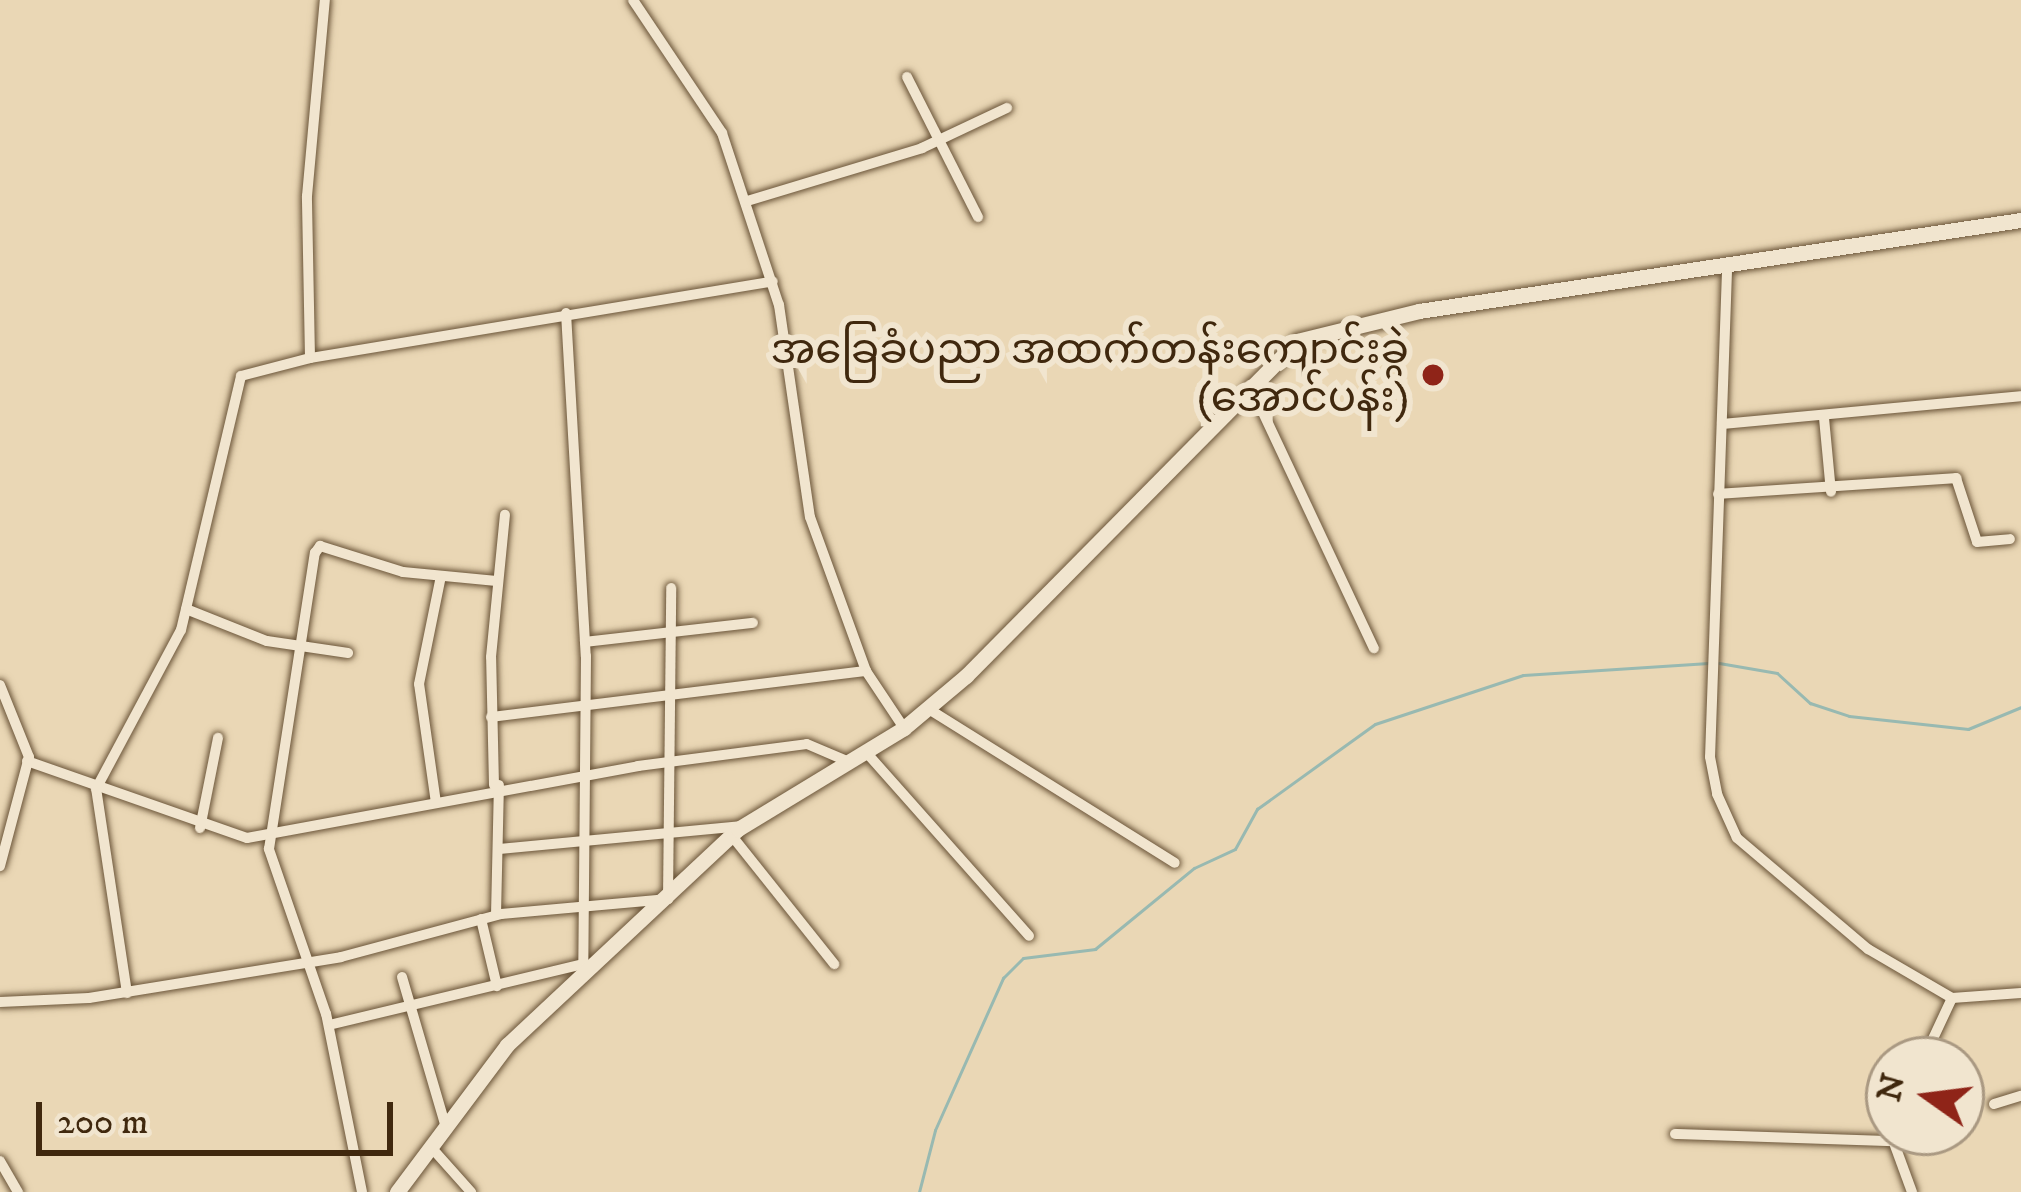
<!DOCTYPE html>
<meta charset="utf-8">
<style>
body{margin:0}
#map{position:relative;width:2021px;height:1192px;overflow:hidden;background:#ead7b5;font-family:"IM FELL DW Pica","Noto Sans Myanmar",serif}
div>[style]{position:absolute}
.stream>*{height:3px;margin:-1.5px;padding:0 1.5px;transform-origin:1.5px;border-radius:1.5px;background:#98b9b1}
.roads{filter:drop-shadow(0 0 3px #6a5438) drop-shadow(0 0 3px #6a5438)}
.minor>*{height:10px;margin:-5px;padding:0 5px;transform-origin:5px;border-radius:5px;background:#f1e5cf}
.secondary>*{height:15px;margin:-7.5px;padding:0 7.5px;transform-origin:7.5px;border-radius:7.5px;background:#f1e5cf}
.dots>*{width:33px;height:33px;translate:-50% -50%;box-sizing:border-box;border:6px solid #f1e5cf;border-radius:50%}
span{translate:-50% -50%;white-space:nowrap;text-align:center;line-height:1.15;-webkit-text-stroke:12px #f1e5cf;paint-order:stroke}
.poi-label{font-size:42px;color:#40280e}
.right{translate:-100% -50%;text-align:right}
.north{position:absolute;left:1865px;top:1036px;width:120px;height:120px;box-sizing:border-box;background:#f1e5cf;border:3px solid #aa9982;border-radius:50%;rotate:284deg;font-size:33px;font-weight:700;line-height:48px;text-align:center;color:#40280e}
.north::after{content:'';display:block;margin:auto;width:42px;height:54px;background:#8f2418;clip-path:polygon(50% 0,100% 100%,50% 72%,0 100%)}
.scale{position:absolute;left:36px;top:1102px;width:357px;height:54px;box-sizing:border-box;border:6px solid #40280e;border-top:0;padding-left:15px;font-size:36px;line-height:42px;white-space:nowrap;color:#40280e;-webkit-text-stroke:9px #f1e5cf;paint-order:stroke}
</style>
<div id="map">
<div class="stream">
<div style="left:1719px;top:663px;width:59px;rotate:9.8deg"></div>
<div style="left:1777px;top:673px;width:45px;rotate:42.3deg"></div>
<div style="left:1810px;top:703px;width:41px;rotate:18.4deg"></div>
<div style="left:1849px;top:716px;width:120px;rotate:6.2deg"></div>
<div style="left:1968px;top:729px;width:57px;rotate:-22.5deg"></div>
<div style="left:919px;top:1192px;width:64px;rotate:-75.5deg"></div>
<div style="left:935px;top:1130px;width:167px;rotate:-65.9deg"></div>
<div style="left:1003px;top:978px;width:28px;rotate:-45deg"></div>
<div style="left:1023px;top:958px;width:73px;rotate:-7.1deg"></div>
<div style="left:1095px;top:949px;width:128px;rotate:-39.3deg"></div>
<div style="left:1194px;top:868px;width:45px;rotate:-24.9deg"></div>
<div style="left:1235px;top:849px;width:46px;rotate:-61.2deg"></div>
<div style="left:1257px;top:809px;width:145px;rotate:-35.8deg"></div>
<div style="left:1375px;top:724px;width:156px;rotate:-18.3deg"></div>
<div style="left:1523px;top:675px;width:186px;rotate:-3.7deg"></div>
</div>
<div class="roads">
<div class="minor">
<div style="left:633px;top:0;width:160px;rotate:56.2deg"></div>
<div style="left:722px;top:133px;width:181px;rotate:71.7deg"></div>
<div style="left:779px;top:305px;width:214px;rotate:81.7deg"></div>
<div style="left:810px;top:517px;width:164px;rotate:70deg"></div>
<div style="left:866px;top:671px;width:69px;rotate:56.3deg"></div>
<div style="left:907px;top:77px;width:157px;rotate:63.1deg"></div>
<div style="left:747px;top:201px;width:183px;rotate:-16.8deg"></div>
<div style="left:922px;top:148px;width:94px;rotate:-25.2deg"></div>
<div style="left:1727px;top:271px;width:486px;rotate:92deg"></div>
<div style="left:1710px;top:757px;width:38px;rotate:79deg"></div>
<div style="left:1717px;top:794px;width:48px;rotate:65.6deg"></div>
<div style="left:1737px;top:838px;width:172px;rotate:40.3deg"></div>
<div style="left:1868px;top:949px;width:97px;rotate:30.3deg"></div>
<div style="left:1952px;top:998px;width:69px;rotate:-4.1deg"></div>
<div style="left:566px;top:313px;width:344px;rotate:86.7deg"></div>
<div style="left:586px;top:656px;width:319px;rotate:90.5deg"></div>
<div style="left:310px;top:358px;width:469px;rotate:-9.4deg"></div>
<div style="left:1250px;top:385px;width:291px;rotate:64.8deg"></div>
<div style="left:1824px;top:418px;width:74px;rotate:84.6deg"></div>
<div style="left:1722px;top:424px;width:300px;rotate:-5.3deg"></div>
<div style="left:1718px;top:494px;width:239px;rotate:-3.8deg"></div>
<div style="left:1956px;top:478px;width:67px;rotate:71.8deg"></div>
<div style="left:1977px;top:542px;width:33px;rotate:-5deg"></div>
<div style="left:186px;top:609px;width:87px;rotate:21.6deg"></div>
<div style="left:267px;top:641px;width:82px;rotate:8.4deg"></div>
<div style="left:585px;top:642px;width:169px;rotate:-6.5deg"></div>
<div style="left:0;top:685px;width:78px;rotate:68.1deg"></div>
<div style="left:29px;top:757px;width:113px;rotate:104.9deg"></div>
<div style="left:927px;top:708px;width:292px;rotate:32deg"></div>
<div style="left:491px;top:717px;width:378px;rotate:-7deg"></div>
<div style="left:865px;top:751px;width:247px;rotate:48.4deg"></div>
<div style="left:27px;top:761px;width:233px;rotate:19.3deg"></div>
<div style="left:247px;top:838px;width:398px;rotate:-10.4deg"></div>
<div style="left:638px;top:766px;width:170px;rotate:-7.4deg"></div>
<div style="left:807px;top:744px;width:43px;rotate:23deg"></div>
<div style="left:494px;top:785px;width:128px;rotate:-91.3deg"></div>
<div style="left:491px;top:657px;width:143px;rotate:-84.4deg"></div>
<div style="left:436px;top:803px;width:120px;rotate:-98.1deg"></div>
<div style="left:419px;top:684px;width:110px;rotate:-78.5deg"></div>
<div style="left:200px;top:828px;width:92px;rotate:-78.7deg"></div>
<div style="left:732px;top:836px;width:164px;rotate:51.4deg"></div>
<div style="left:499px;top:849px;width:245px;rotate:-5.4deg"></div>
<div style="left:496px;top:915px;width:130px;rotate:-88.7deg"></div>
<div style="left:481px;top:919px;width:69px;rotate:76.6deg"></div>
<div style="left:402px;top:977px;width:153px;rotate:73.7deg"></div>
<div style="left:127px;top:993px;width:206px;rotate:-98.6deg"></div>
<div style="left:96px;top:789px;width:180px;rotate:-61.9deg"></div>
<div style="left:181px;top:630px;width:261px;rotate:-76.7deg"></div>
<div style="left:241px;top:376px;width:71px;rotate:-14.6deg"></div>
<div style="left:310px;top:358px;width:162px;rotate:-91.1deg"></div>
<div style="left:307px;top:196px;width:197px;rotate:-84.8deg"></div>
<div style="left:0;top:1002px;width:89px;rotate:-2.6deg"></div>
<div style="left:89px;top:998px;width:255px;rotate:-9.2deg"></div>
<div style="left:341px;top:957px;width:166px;rotate:-15deg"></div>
<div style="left:501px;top:914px;width:168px;rotate:-5.1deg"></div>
<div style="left:668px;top:899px;width:311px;rotate:-89.4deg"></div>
<div style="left:329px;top:1025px;width:261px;rotate:-13.5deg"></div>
<div style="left:1923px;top:1060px;width:68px;rotate:-64.9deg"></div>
<div style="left:1994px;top:1104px;width:28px;rotate:-17deg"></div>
<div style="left:1890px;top:1132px;width:64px;rotate:69.9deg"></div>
<div style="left:1675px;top:1134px;width:214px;rotate:1.9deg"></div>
<div style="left:430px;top:1146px;width:62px;rotate:48.3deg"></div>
<div style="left:0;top:1161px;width:36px;rotate:60deg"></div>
<div style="left:362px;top:1192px;width:182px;rotate:-101.4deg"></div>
<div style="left:326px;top:1014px;width:175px;rotate:-109.1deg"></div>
<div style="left:269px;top:849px;width:300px;rotate:-81.2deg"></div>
<div style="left:315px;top:553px;width:9px;rotate:-54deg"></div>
<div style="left:320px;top:546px;width:87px;rotate:17.4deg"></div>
<div style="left:403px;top:572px;width:94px;rotate:5.5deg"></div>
</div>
<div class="secondary">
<div style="left:397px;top:1192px;width:184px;rotate:-53.2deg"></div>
<div style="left:507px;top:1045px;width:316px;rotate:-43.1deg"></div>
<div style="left:738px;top:829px;width:194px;rotate:-31.3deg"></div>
<div style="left:904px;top:728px;width:81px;rotate:-40deg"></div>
<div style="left:966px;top:676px;width:471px;rotate:-45.3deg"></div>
<div style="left:1297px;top:341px;width:126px;rotate:-13.8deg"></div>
<div style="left:1419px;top:311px;width:609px;rotate:-8.6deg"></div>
</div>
</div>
<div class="dots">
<div style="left:1433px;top:375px;background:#8f2418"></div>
</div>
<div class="poi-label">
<span class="right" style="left:1409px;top:375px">အခြေခံပညာ အထက်တန်းကျောင်းခွဲ<br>(အောင်ပန်း)</span>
</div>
<div class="north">N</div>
<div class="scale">200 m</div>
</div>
